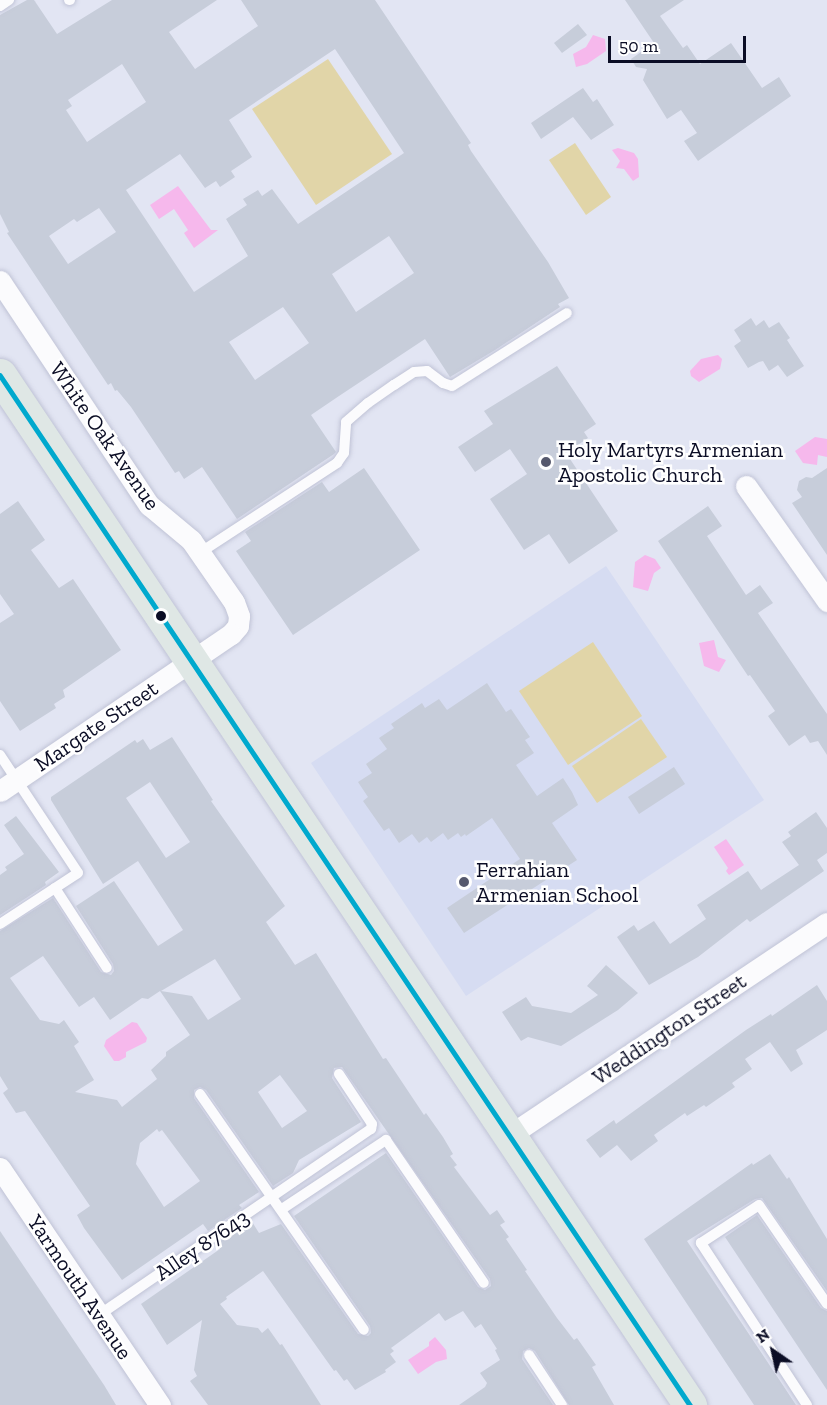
<!DOCTYPE html>
<style>
body{margin:0}
#map{position:relative;width:827px;height:1405px;overflow:hidden;background:#e2e5f3;font-family:"Zilla Slab",serif}
div>[style]{position:absolute}
.built>*{inset:0;background:#d6dcf2}
.green>*{inset:0;background:#e1d5a8}
.water>*{inset:0;background:#f6b8ec}
.building>*{inset:0;background:#c7cdda}
.roads{filter:drop-shadow(0 0 2px #c0c3d6) drop-shadow(0 0 2px #c0c3d6)}
.lane>*{height:10px;margin:-5px;padding:0 5px;transform-origin:5px;border-radius:5px;background:#fbfbfd}
.street>*{height:21px;margin:-10.5px;padding:0 10.5px;transform-origin:10.5px;border-radius:10.5px;background:#fbfbfd}
.primary>*{height:33px;margin:-16.5px;padding:0 16.5px;transform-origin:16.5px;border-radius:16.5px;background:#dfe7e5}
.bus-1>*{height:4.5px;margin:-2.25px;padding:0 2.25px;transform-origin:2.25px;border-radius:2.25px;background:#00a9ce}
.dots>*{width:16px;height:16px;translate:-50% -50%;box-sizing:border-box;border:3px solid #fff;border-radius:50%}
span{translate:-50% -50%;white-space:nowrap;text-align:center;line-height:1.15;-webkit-text-stroke:5px #fff;paint-order:stroke}
.street-label{font-size:22px;color:#0b0d25}
.poi-label{font-size:22px;color:#0b0d25}
.left{translate:0 -50%;text-align:left}
.north{position:absolute;left:743px;top:1321px;width:60px;height:60px;-webkit-text-stroke:4px #fff;paint-order:stroke;rotate:326deg;font-size:16px;font-weight:700;line-height:24px;text-align:center;color:#0b0d25}
.north::after{content:'';display:block;margin:auto;width:21px;height:27px;background:#0b0d25;clip-path:polygon(50% 0,100% 100%,50% 72%,0 100%)}
.scale{position:absolute;left:608px;top:36px;width:138px;height:27px;box-sizing:border-box;border:3px solid #0b0d25;border-top:0;padding-left:8px;font-size:18px;line-height:21px;white-space:nowrap;color:#0b0d25;-webkit-text-stroke:4px #fff;paint-order:stroke}
</style>
<div id="map">
<div class="built">
<div style="clip-path:polygon(606px 566px,764px 800px,466px 996px,311px 763px)"></div>
</div>
<div class="green">
<div style="clip-path:polygon(328px 59px,392px 154px,316px 205px,252px 109px)"></div>
<div style="clip-path:polygon(575px 143px,611px 197px,586px 215px,549px 160px)"></div>
<div style="clip-path:polygon(593px 642px,642px 716px,568px 765px,519px 691px)"></div>
<div style="clip-path:polygon(641px 719px,667px 757px,597px 803px,572px 766px)"></div>
</div>
<div class="water">
<div style="clip-path:polygon(593px 35px,605px 39px,606px 51px,587px 64px,576px 67px,573px 54px,586px 47px)"></div>
<div style="clip-path:polygon(618px 148px,634px 153px,638px 159px,639px 177px,633px 181px,624px 169px,616px 168px,620px 161px,612px 150px)"></div>
<div style="clip-path:polygon(178px 186px,211px 230px,218px 230px,194px 248px,184px 233px,188px 230px,174px 209px,159px 219px,150px 205px)"></div>
<div style="clip-path:polygon(718px 355px,722px 359px,720px 369px,699px 382px,691px 376px,690px 371px,701px 359px)"></div>
<div style="clip-path:polygon(815px 437px,827px 439px,827px 457px,818px 455px,817px 465px,803px 463px,795px 451px)"></div>
<div style="clip-path:polygon(645px 555px,655px 559px,661px 568px,654px 573px,648px 591px,633px 587px,635px 562px)"></div>
<div style="clip-path:polygon(714px 640px,718px 657px,726px 660px,719px 672px,704px 666px,699px 643px)"></div>
<div style="clip-path:polygon(726px 839px,744px 865px,729px 875px,726px 871px,728px 868px,714px 847px)"></div>
<div style="clip-path:polygon(132px 1022px,137px 1023px,147px 1038px,146px 1042px,126px 1052px,126px 1057px,119px 1061px,114px 1061px,104px 1046px,106px 1040px)"></div>
<div style="clip-path:polygon(435px 1337px,446px 1350px,447px 1359px,436px 1362px,418px 1374px,408px 1360px,429px 1346px,429px 1342px)"></div>
</div>
<div class="building">
<div style="clip-path:polygon(evenodd,27px 0,34px 0,57px 34px,112px 0,217px 0,169px 32px,195px 69px,258px 26px,241px 0,375px 0,471px 143px,468px 145px,471px 151px,548px 262px,569px 298px,558px 304px,560px 307px,495px 350px,450px 377px,425px 339px,339px 396px,311px 415px,336px 452px,334px 454px,237px 519px,202px 467px,184px 479px,179px 471px,175px 473px,131px 407px,117px 390px,115px 391px,111px 383px,108px 385px,7px 233px,9px 232px,0 214px,0 15px,27px 0,335px 49px,404px 153px,298px 224px,272px 189px,262px 196px,258px 190px,243px 199px,247px 205px,226px 219px,248px 256px,194px 292px,126px 190px,180px 154px,205px 188px,216px 181px,220px 187px,235px 177px,231px 171px,252px 157px,229px 120px,335px 49px,27px 0,122px 64px,146px 102px,87px 142px,66px 110px,72px 106px,68px 100px,122px 64px,27px 0,99px 208px,116px 232px,68px 264px,49px 236px,74px 219px,77px 222px,99px 208px,27px 0,389px 236px,414px 273px,356px 312px,332px 274px,389px 236px,27px 0,283px 307px,309px 343px,255px 380px,229px 342px,283px 307px)"></div>
<div style="clip-path:polygon(625px 0,684px 0,660px 16px,683px 48px,687px 45px,700px 64px,731px 43px,762px 88px,779px 77px,791px 96px,698px 161px,684px 141px,697px 133px,681px 110px,667px 119px,643px 80px,647px 69px,636px 67px,631px 59px,654px 43px)"></div>
<div style="clip-path:polygon(578px 24px,587px 35px,562px 53px,554px 43px)"></div>
<div style="clip-path:polygon(583px 88px,593px 102px,597px 99px,614px 125px,591px 140px,573px 117px,541px 139px,531px 123px)"></div>
<div style="clip-path:polygon(751px 318px,756px 326px,764px 320px,769px 328px,779px 322px,790px 338px,787px 340px,804px 366px,787px 377px,778px 365px,769px 371px,763px 361px,759px 362px,748px 368px,734px 346px,741px 341px,734px 330px)"></div>
<div style="clip-path:polygon(557px 366px,596px 424px,584px 432px,588px 438px,566px 453px,618px 531px,569px 564px,549px 534px,524px 550px,490px 499px,527px 474px,510px 449px,475px 472px,458px 447px,493px 424px,484px 411px)"></div>
<div style="clip-path:polygon(364px 468px,420px 550px,293px 635px,236px 551px,251px 541px,245px 532px,322px 482px,329px 492px)"></div>
<div style="clip-path:polygon(827px 468px,827px 555px,792px 503px,802px 497px,797px 490px,799px 481px,806px 477px,812px 478px)"></div>
<div style="clip-path:polygon(18px 501px,45px 540px,31px 550px,59px 588px,73px 579px,121px 650px,63px 690px,65px 697px,54px 704px,56px 708px,20px 731px,0 701px,0 623px,14px 614px,0 594px,0 514px)"></div>
<div style="clip-path:polygon(708px 506px,722px 526px,707px 536px,746px 595px,760px 585px,773px 603px,758px 613px,827px 714px,827px 755px,818px 741px,810px 743px,805px 735px,789px 746px,768px 716px,775px 711px,750px 675px,748px 676px,658px 541px)"></div>
<div style="clip-path:polygon(487px 683px,506px 712px,511px 709px,530px 737px,525px 740px,534px 753px,516px 765px,537px 796px,563px 778px,572px 792px,578px 805px,552px 823px,577px 860px,464px 933px,447px 908px,520px 859px,492px 818px,466px 836px,465px 834px,461px 837px,458px 833px,448px 840px,443px 833px,431px 842px,427px 837px,419px 843px,412px 834px,399px 843px,389px 828px,384px 831px,363px 801px,368px 797px,358px 782px,372px 773px,366px 764px,387px 749px,379px 738px,394px 728px,391px 724px,422px 703px,425px 708px,439px 699px,447px 710px)"></div>
<div style="clip-path:polygon(evenodd,172px 737px,213px 800px,211px 801px,285px 906px,266px 922px,295px 965px,316px 953px,383px 1059px,386px 1058px,424px 1115px,426px 1113px,443px 1137px,453px 1154px,450px 1156px,457px 1165px,454px 1167px,490px 1215px,497px 1210px,505px 1222px,500px 1225px,509px 1237px,506px 1239px,527px 1270px,525px 1271px,557px 1318px,574px 1340px,577px 1338px,596px 1365px,592px 1367px,614px 1405px,569px 1405px,535px 1351px,529px 1348px,523px 1351px,522px 1359px,553px 1405px,459px 1405px,485px 1387px,487px 1383px,480px 1373px,500px 1360px,495px 1350px,497px 1349px,481px 1324px,475px 1328px,463px 1311px,445px 1321px,439px 1313px,413px 1332px,391px 1348px,394px 1351px,390px 1354px,396px 1362px,385px 1370px,386px 1372px,355px 1390px,347px 1379px,344px 1381px,336px 1370px,334px 1371px,263px 1271px,226px 1297px,227px 1299px,220px 1304px,237px 1325px,258px 1328px,262px 1333px,268px 1328px,280px 1345px,282px 1344px,321px 1405px,208px 1405px,190px 1381px,197px 1376px,194px 1370px,202px 1320px,167px 1345px,141px 1304px,220px 1249px,216px 1244px,251px 1220px,259px 1233px,281px 1224px,358px 1334px,368px 1336px,371px 1333px,370px 1326px,294px 1216px,386px 1153px,478px 1287px,485px 1290px,491px 1286px,490px 1279px,342px 1067px,334px 1068px,332px 1078px,361px 1122px,299px 1160px,293px 1173px,273px 1186px,206px 1090px,200px 1087px,194px 1090px,194px 1098px,259px 1192px,239px 1205px,242px 1208px,208px 1231px,203px 1224px,122px 1280px,84px 1228px,77px 1215px,90px 1206px,25px 1111px,16px 1113px,3px 1093px,8px 1089px,0 1076px,0 931px,53px 898px,101px 972px,111px 975px,114px 971px,113px 964px,76px 906px,114px 881px,158px 946px,183px 930px,138px 861px,103px 884px,51px 800px,51px 797px,135px 740px,137px 743px,143px 739px,150px 750px,172px 737px,150px 782px,190px 842px,166px 858px,126px 798px,150px 782px,172px 737px,43px 956px,79px 1007px,94px 997px,110px 1020px,142px 998px,148px 999px,160px 991px,190px 1035px,166px 1052px,166px 1056px,151px 1070px,157px 1079px,122px 1107px,117px 1100px,75px 1092px,94px 1080px,74px 1046px,79px 1042px,64px 1020px,59px 1024px,40px 1020px,10px 978px,43px 956px,172px 737px,215px 959px,241px 999px,208px 1020px,192px 996px,161px 991px,215px 959px,172px 737px,280px 1075px,307px 1111px,282px 1128px,258px 1092px,280px 1075px,172px 737px,157px 1129px,159px 1132px,162px 1130px,200px 1181px,164px 1207px,136px 1164px,140px 1143px,157px 1129px)"></div>
<div style="clip-path:polygon(674px 767px,685px 784px,639px 814px,628px 797px)"></div>
<div style="clip-path:polygon(816px 812px,827px 828px,827px 853px,817px 860px,824px 871px,750px 922px,747px 919px,698px 957px,649px 985px,617px 937px,634px 925px,638px 931px,654px 921px,670px 944px,706px 919px,697px 905px,748px 871px,761px 890px,799px 865px,782px 842px,791px 836px,788px 832px)"></div>
<div style="clip-path:polygon(16px 816px,59px 872px,45px 882px,46px 885px,0 915px,0 875px,7px 870px,5px 867px,24px 854px,4px 825px)"></div>
<div style="clip-path:polygon(606px 965px,638px 993px,618px 1010px,561px 1046px,528px 1037px,521px 1041px,502px 1012px,526px 997px,532px 1006px,571px 1013px,598px 995px,587px 986px)"></div>
<div style="clip-path:polygon(817px 985px,827px 1001px,827px 1030px,796px 1050px,803px 1064px,791px 1072px,770px 1042px,745px 1059px,752px 1069px,732px 1083px,735px 1087px,706px 1107px,704px 1105px,687px 1116px,685px 1113px,654px 1135px,658px 1141px,631px 1161px,617px 1145px,600px 1158px,586px 1140px,614px 1120px,616px 1124px,746px 1030px,771px 1014px,772px 1016px)"></div>
<div style="clip-path:polygon(770px 1154px,787px 1179px,789px 1177px,827px 1239px,827px 1291px,762px 1198px,755px 1199px,687px 1241px,796px 1405px,754px 1405px,644px 1239px,752px 1163px,753px 1165px)"></div>
<div style="clip-path:polygon(757px 1215px,821px 1308px,827px 1311px,827px 1390px,725px 1237px)"></div>
<div style="clip-path:polygon(0 1231px,104px 1385px,116px 1405px,0 1405px)"></div>
</div>
<div class="roads">
<div class="lane">
<div style="left:69px;top:0;width:1px"></div>
<div style="left:0;top:6px;width:11px;rotate:-34deg"></div>
<div style="left:201px;top:552px;width:163px;rotate:-33.2deg"></div>
<div style="left:337px;top:463px;width:12px;rotate:-55deg"></div>
<div style="left:344px;top:453px;width:31px;rotate:-86deg"></div>
<div style="left:346px;top:422px;width:29px;rotate:-41deg"></div>
<div style="left:368px;top:403px;width:32px;rotate:-35deg"></div>
<div style="left:394px;top:385px;width:24px;rotate:-33deg"></div>
<div style="left:414px;top:372px;width:13px;rotate:-4deg"></div>
<div style="left:427px;top:371px;width:20px;rotate:37deg"></div>
<div style="left:443px;top:383px;width:9px;rotate:18deg"></div>
<div style="left:452px;top:386px;width:136px;rotate:-32.4deg"></div>
<div style="left:0;top:755px;width:141px;rotate:56.5deg"></div>
<div style="left:78px;top:873px;width:93px;rotate:146.8deg"></div>
<div style="left:55px;top:888px;width:95px;rotate:57deg"></div>
<div style="left:200px;top:1094px;width:287px;rotate:55.2deg"></div>
<div style="left:282px;top:1209px;width:125px;rotate:-33.6deg"></div>
<div style="left:386px;top:1140px;width:173px;rotate:55.6deg"></div>
<div style="left:99px;top:1315px;width:330px;rotate:-34.4deg"></div>
<div style="left:371px;top:1129px;width:5px;rotate:-79deg"></div>
<div style="left:372px;top:1124px;width:60px;rotate:-123.4deg"></div>
<div style="left:529px;top:1355px;width:60px;rotate:56.6deg"></div>
<div style="left:807px;top:1405px;width:194px;rotate:-123.2deg"></div>
<div style="left:701px;top:1243px;width:69px;rotate:-33.2deg"></div>
<div style="left:759px;top:1205px;width:120px;rotate:55.5deg"></div>
</div>
<div class="street">
<div style="left:0;top:281px;width:269px;rotate:56.4deg"></div>
<div style="left:149px;top:505px;width:55px;rotate:39.8deg"></div>
<div style="left:191px;top:540px;width:75px;rotate:55.3deg"></div>
<div style="left:234px;top:602px;width:15px;rotate:70deg"></div>
<div style="left:239px;top:616px;width:10px;rotate:96deg"></div>
<div style="left:238px;top:626px;width:11px;rotate:131deg"></div>
<div style="left:231px;top:634px;width:279px;rotate:145.8deg"></div>
<div style="left:746px;top:486px;width:141px;rotate:54.8deg"></div>
<div style="left:510px;top:1135px;width:381px;rotate:-33.8deg"></div>
<div style="left:0;top:1168px;width:286px;rotate:56deg"></div>
</div>
<div class="primary">
<div style="left:0;top:375px;width:1240px;rotate:56.18deg"></div>
</div>
</div>
<div class="bus-1">
<div style="left:0;top:375px;width:1240px;rotate:56.18deg"></div>
</div>
<div class="dots">
<div style="left:546px;top:462px;background:#56596d"></div>
<div style="left:161px;top:616px;background:#0b0d25"></div>
<div style="left:464px;top:882px;background:#56596d"></div>
</div>
<div class="street-label">
<span style="left:105px;top:436px;rotate:55deg">White Oak Avenue</span>
<span style="left:96px;top:726px;rotate:-34deg">Margate Street</span>
<span style="left:669px;top:1029px;rotate:-34deg">Weddington Street</span>
<span style="left:202px;top:1245px;rotate:-34deg">Alley 87643</span>
<span style="left:80px;top:1287px;rotate:56deg">Yarmouth Avenue</span>
</div>
<div class="poi-label">
<span class="left" style="left:558px;top:462px">Holy Martyrs Armenian<br>Apostolic Church</span>
<span class="left" style="left:476px;top:882px">Ferrahian<br>Armenian School</span>
</div>
<div class="north">N</div>
<div class="scale">50 m</div>
</div>
